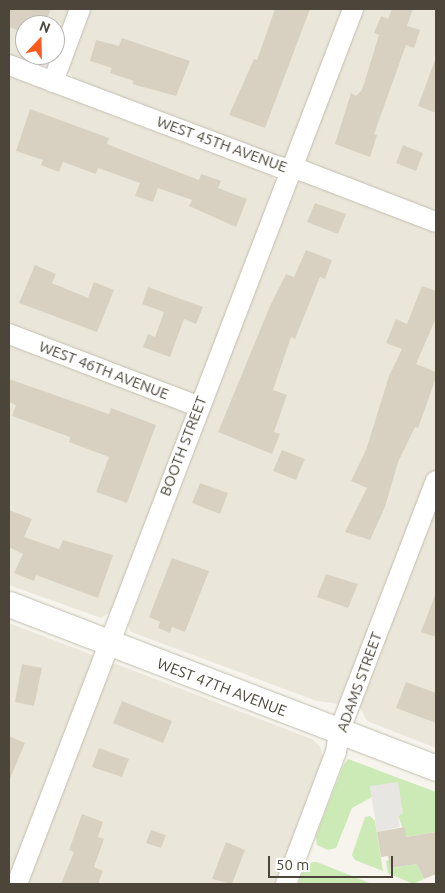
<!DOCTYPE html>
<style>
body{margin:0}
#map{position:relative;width:445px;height:893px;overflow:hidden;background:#f6f4ec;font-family:Ubuntu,sans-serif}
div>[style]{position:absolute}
.residential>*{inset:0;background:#eae7da}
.green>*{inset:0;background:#cceab5}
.parking>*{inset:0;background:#e8e6e3}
.building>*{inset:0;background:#d8d1c1}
.roads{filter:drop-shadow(0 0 1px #c2bdae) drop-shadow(0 0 1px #c2bdae)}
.minor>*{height:20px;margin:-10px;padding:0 10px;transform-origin:10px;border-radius:10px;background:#fff}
.tertiary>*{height:25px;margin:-12.5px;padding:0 12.5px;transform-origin:12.5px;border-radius:12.5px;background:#fff}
span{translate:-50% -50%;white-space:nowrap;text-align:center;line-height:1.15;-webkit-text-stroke:4px #fff;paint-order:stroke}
.street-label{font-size:15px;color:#4b4639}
.frame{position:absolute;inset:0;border:10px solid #4b4639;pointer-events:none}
.north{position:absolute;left:15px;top:15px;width:50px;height:50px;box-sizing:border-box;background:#fff;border:1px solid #b7b5b0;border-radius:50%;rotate:21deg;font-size:14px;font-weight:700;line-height:20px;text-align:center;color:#4b4639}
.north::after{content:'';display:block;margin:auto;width:18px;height:22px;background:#fb5a1e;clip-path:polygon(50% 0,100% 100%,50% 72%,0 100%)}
.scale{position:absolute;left:268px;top:856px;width:125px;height:22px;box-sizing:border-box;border:2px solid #4b4639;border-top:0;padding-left:6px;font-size:15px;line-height:18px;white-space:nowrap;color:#4b4639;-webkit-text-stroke:4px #fff;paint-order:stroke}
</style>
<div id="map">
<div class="residential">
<div style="clip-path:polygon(9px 9px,71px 9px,55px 50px,55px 25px,25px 25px,25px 55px,53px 55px,47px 67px,9px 55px)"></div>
<div style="clip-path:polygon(90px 9px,344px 9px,288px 155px,281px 158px,74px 79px,68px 70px)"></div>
<div style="clip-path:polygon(362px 9px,436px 9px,436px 748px,367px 721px,359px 705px,344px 697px,338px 704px,317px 701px,131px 632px,128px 626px)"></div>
<div style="clip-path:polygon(9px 76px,273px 176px,277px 184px,112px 611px,101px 618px,9px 585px)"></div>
<div style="clip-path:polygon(9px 623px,312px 739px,320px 746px,323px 757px,275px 884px,9px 884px)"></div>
</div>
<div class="green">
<div style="clip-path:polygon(348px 759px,436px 792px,436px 832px,406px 837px,398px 816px,403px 813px,370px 786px,372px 797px,352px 808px,336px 848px,328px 850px,317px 845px,316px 836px,343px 766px)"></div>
<div style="clip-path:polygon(370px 816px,375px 821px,383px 871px,355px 860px,352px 855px,365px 817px)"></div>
<div style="clip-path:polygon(389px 860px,391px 868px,417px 864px,424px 879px,413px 884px,388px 873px,386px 861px)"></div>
<div style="clip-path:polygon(313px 862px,317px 862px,372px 884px,298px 884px,305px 866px)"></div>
</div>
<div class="parking">
<div style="clip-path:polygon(398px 782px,403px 813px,398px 816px,400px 827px,377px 832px,370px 786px)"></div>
</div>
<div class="building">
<div style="clip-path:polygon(9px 9px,51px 9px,44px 25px,25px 25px,25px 33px,9px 27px)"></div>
<div style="clip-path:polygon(275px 9px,310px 9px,265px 128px,229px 115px,254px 59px,257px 60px)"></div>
<div style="clip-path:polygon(392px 9px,413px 9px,407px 26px,420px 30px,414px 48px,406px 45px,374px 134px,377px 135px,370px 157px,335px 144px,351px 93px,356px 96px,362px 90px,379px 35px,374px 33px,381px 16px,388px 19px)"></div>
<div style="clip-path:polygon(122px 38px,190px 61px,176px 96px,132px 84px,134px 81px,110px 73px,112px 68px,90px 61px,96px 40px,119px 46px)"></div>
<div style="clip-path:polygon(435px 60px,436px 60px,436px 113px,418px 106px)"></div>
<div style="clip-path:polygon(30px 109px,109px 138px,107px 144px,132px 154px,199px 180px,201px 174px,221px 181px,218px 188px,247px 199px,236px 227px,189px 206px,192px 200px,158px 188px,153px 202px,135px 196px,140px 183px,98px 168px,96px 174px,63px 162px,59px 172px,41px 165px,43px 160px,16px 151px)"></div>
<div style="clip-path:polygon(403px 145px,423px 153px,416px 171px,396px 163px)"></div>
<div style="clip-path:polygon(315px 203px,346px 214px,338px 234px,307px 222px)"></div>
<div style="clip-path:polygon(306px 250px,332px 260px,325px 279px,320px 277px,295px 339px,291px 337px,273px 390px,287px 395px,274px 432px,280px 434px,272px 454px,218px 432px,270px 306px,286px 274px,294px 277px)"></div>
<div style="clip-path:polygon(35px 265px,56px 274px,52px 283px,88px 298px,94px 282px,114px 290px,97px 332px,19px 303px)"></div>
<div style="clip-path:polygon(422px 286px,436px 291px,436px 318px,416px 364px,436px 372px,436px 378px,418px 428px,415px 427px,398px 462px,385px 507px,370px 540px,345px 532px,367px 488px,351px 481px,366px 450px,389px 376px,402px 349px,386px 343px,396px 319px,407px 324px)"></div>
<div style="clip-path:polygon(148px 287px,203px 307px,196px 324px,184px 319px,170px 357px,143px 347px,148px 334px,155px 337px,164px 312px,142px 304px)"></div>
<div style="clip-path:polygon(9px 379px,109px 414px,111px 408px,156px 425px,127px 503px,96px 492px,109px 457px,69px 442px,70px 437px,12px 416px,16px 405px,9px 402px)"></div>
<div style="clip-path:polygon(282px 450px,305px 459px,296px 480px,273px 471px)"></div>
<div style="clip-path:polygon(200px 483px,228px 493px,220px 514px,192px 503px)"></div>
<div style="clip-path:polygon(9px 510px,32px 519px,24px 537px,59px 549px,63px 540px,113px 555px,98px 598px,36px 575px,34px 581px,14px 573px,23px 554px,9px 547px)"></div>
<div style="clip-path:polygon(172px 558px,209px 571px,185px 632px,172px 627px,170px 633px,158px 628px,160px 622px,149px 617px)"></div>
<div style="clip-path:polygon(326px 574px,358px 584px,348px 608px,317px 597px)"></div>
<div style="clip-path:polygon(435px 595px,436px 596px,436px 637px,421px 632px)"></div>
<div style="clip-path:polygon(22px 664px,42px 668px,34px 706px,15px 702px)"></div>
<div style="clip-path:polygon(406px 682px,436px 693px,436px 723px,396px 708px)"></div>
<div style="clip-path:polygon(122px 701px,172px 721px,163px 743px,113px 723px)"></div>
<div style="clip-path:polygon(9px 736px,25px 743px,9px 781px)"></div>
<div style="clip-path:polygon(99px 748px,129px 759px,122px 777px,92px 767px)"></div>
<div style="clip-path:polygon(82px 814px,103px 822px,98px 837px,104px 839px,94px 867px,103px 871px,98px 884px,61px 884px,74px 852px,69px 850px)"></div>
<div style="clip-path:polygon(405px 827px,406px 837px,436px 832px,436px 874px,424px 879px,417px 864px,390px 868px,388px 856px,381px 857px,377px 832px)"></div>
<div style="clip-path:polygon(151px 830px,166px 835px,161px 848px,146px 843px)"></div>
<div style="clip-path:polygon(226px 842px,245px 850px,232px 884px,212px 879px)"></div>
</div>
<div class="roads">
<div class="minor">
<div style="left:9px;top:65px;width:289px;rotate:20.7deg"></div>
<div style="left:279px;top:167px;width:24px;rotate:9deg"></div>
<div style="left:303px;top:171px;width:142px;rotate:21deg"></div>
<div style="left:53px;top:82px;width:78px;rotate:-69.7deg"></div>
<div style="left:9px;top:334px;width:202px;rotate:20.9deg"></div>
<div style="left:17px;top:884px;width:937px;rotate:-68.99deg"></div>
<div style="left:286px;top:884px;width:141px;rotate:-69.3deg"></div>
<div style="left:336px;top:752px;width:20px;rotate:-81deg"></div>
<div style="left:339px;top:732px;width:269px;rotate:-68.9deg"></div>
</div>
<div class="tertiary">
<div style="left:9px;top:604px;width:457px;rotate:21deg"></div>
</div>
</div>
<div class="street-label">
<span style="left:222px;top:144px;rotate:20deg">WEST 45TH AVENUE</span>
<span style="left:104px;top:370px;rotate:21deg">WEST 46TH AVENUE</span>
<span style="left:183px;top:446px;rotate:-69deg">BOOTH STREET</span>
<span style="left:359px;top:682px;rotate:-70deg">ADAMS STREET</span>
<span style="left:222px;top:687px;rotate:21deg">WEST 47TH AVENUE</span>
</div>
<div class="frame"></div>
<div class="north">N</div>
<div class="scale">50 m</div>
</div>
